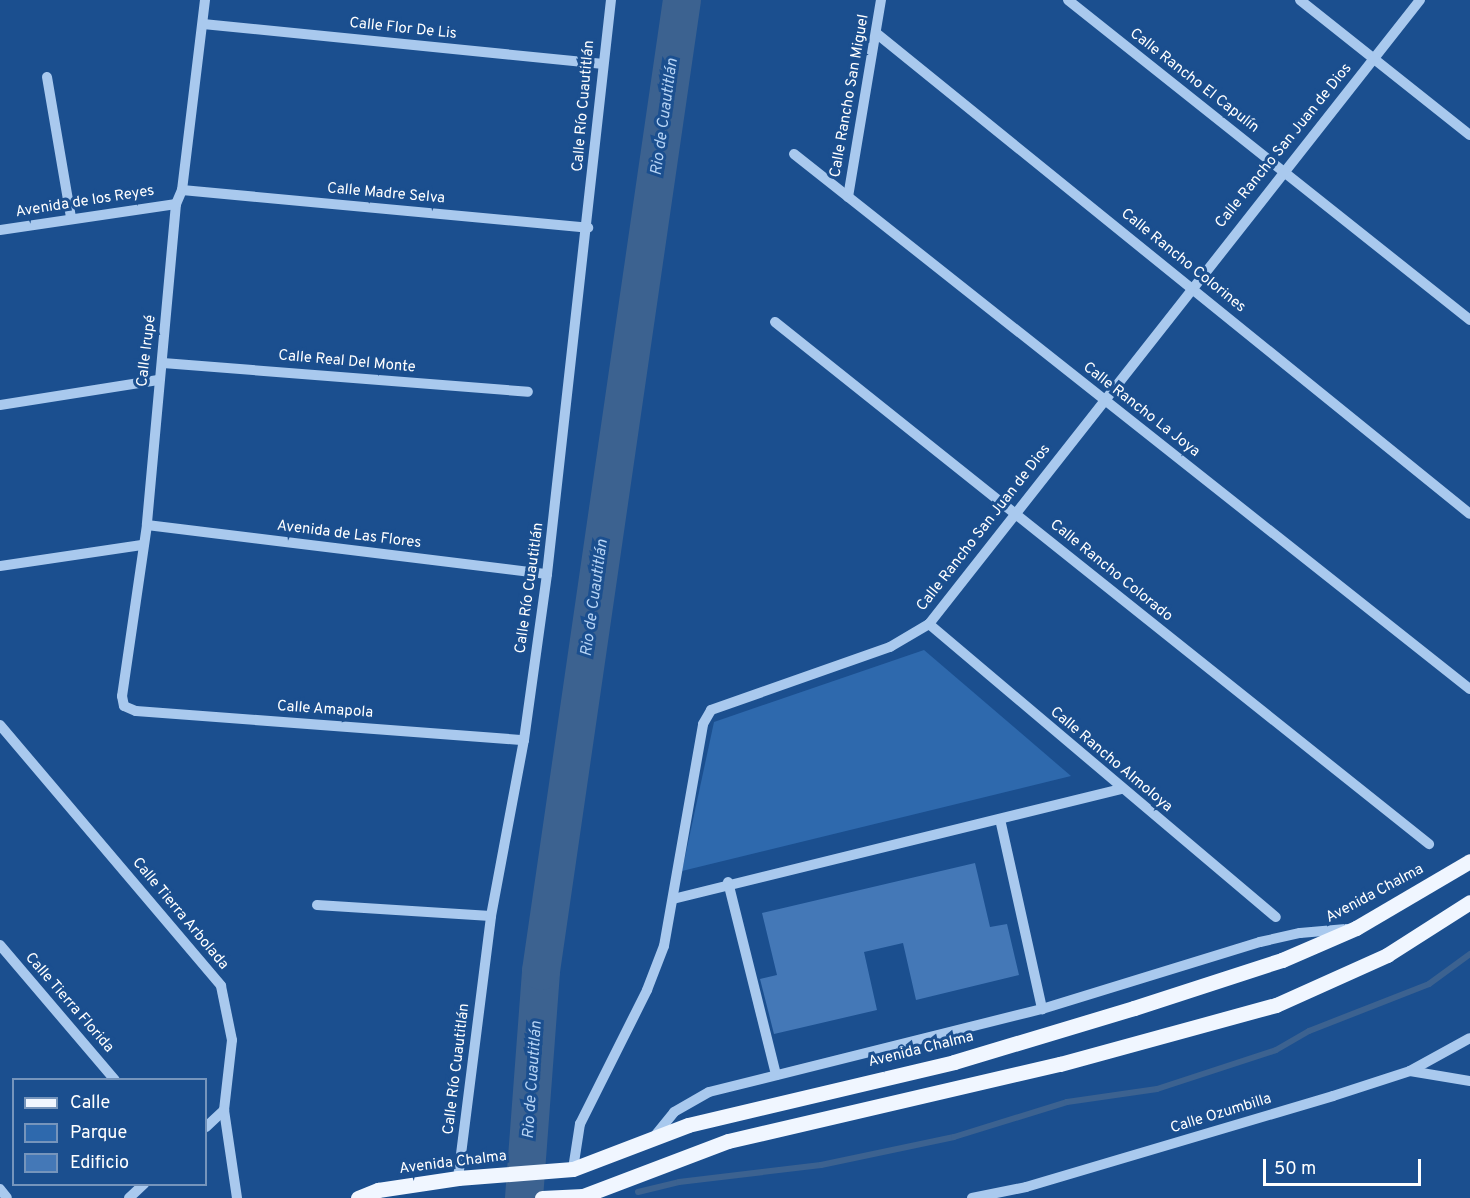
<!DOCTYPE html>
<meta charset="utf-8">
<style>
body{margin:0}
#map{position:relative;width:1470px;height:1198px;overflow:hidden;background:#1b4f8f;font-family:Overpass,sans-serif}
div>[style]{position:absolute}
.green>*{inset:0;background:#2e69ad}
.stream>*{height:6px;margin:-3px;padding:0 3px;transform-origin:3px;border-radius:3px;background:#3c6290}
.river>*{height:38px;margin:-19px;padding:0 19px;transform-origin:19px;border-radius:19px;background:#3c6290}
.building>*{inset:0;background:#4478b7}
.minor>*{height:10px;margin:-5px;padding:0 5px;transform-origin:5px;border-radius:5px;background:#a9c9ee}
.major>*{height:15px;margin:-7.5px;padding:0 7.5px;transform-origin:7.5px;border-radius:7.5px;background:#f0f6ff}
span{translate:-50% -50%;white-space:nowrap;text-align:center;line-height:1.15;-webkit-text-stroke:6px #1b4f8f;paint-order:stroke}
.street-label{font-size:15px;color:#fff}
.water-label{font-size:16px;color:#b5d3f5;font-style:italic}
.legend{position:absolute;left:12px;top:1078px;width:195px;height:108px;box-sizing:border-box;background:#1b4f8f;border:2px solid #7695bc;margin:0;padding:8px 10px;list-style:none;font-size:18px;color:#fff}
.legend li{display:flex;align-items:center;gap:12px;height:30px}
.legend b{width:30px;border:2px solid #7695bc}
.scale{position:absolute;left:1263px;top:1159px;width:158px;height:27px;box-sizing:border-box;border:3px solid #fff;border-top:0;padding-left:8px;font-size:18px;line-height:21px;white-space:nowrap;color:#fff;-webkit-text-stroke:4px #1b4f8f;paint-order:stroke}
</style>
<div id="map">
<div class="green">
<div style="clip-path:polygon(924px 650px,1071px 776px,682px 871px,714px 722px)"></div>
</div>
<div class="stream">
<div style="left:638px;top:1192px;width:42px;rotate:-13.7deg"></div>
<div style="left:679px;top:1182px;width:143px;rotate:-6.8deg"></div>
<div style="left:821px;top:1165px;width:136px;rotate:-11.9deg"></div>
<div style="left:954px;top:1137px;width:118px;rotate:-17.2deg"></div>
<div style="left:1067px;top:1102px;width:91px;rotate:-8.2deg"></div>
<div style="left:1157px;top:1089px;width:125px;rotate:-18.1deg"></div>
<div style="left:1276px;top:1050px;width:38px;rotate:-30deg"></div>
<div style="left:1309px;top:1031px;width:129px;rotate:-21.4deg"></div>
<div style="left:1429px;top:984px;width:51px;rotate:-36.2deg"></div>
</div>
<div class="river">
<div style="left:524px;top:1198px;width:228px;rotate:-85.7deg"></div>
<div style="left:541px;top:971px;width:981px;rotate:-81.74deg"></div>
</div>
<div class="building">
<div style="clip-path:polygon(975px 863px,990px 927px,1007px 924px,1019px 975px,916px 1000px,903px 943px,864px 952px,877px 1010px,774px 1034px,760px 979px,777px 975px,762px 913px)"></div>
</div>
<div class="minor">
<div style="left:205px;top:0;width:191px;rotate:96.9deg"></div>
<div style="left:182px;top:190px;width:15px;rotate:113deg"></div>
<div style="left:176px;top:204px;width:322px;rotate:95.2deg"></div>
<div style="left:147px;top:525px;width:173px;rotate:98.3deg"></div>
<div style="left:122px;top:696px;width:10px;rotate:79deg"></div>
<div style="left:124px;top:706px;width:13px;rotate:23deg"></div>
<div style="left:136px;top:711px;width:389px;rotate:4.3deg"></div>
<div style="left:1068px;top:0;width:514px;rotate:38.52deg"></div>
<div style="left:1300px;top:0;width:217px;rotate:38.5deg"></div>
<div style="left:203px;top:24px;width:400px;rotate:5.7deg"></div>
<div style="left:876px;top:33px;width:764px;rotate:39deg"></div>
<div style="left:47px;top:77px;width:142px;rotate:80.3deg"></div>
<div style="left:794px;top:154px;width:862px;rotate:38.36deg"></div>
<div style="left:182px;top:190px;width:408px;rotate:5.3deg"></div>
<div style="left:848px;top:197px;width:200px;rotate:-80.5deg"></div>
<div style="left:0;top:230px;width:178px;rotate:-8.4deg"></div>
<div style="left:775px;top:322px;width:837px;rotate:38.6deg"></div>
<div style="left:163px;top:363px;width:366px;rotate:4.5deg"></div>
<div style="left:0;top:405px;width:160px;rotate:-9deg"></div>
<div style="left:147px;top:525px;width:403px;rotate:7deg"></div>
<div style="left:0;top:566px;width:145px;rotate:-8.4deg"></div>
<div style="left:929px;top:624px;width:454px;rotate:40.2deg"></div>
<div style="left:0;top:725px;width:342px;rotate:49.7deg"></div>
<div style="left:221px;top:986px;width:55px;rotate:78.5deg"></div>
<div style="left:232px;top:1040px;width:70px;rotate:96.5deg"></div>
<div style="left:224px;top:1110px;width:89px;rotate:81.6deg"></div>
<div style="left:1000px;top:819px;width:195px;rotate:77.5deg"></div>
<div style="left:728px;top:882px;width:199px;rotate:76deg"></div>
<div style="left:673px;top:899px;width:462px;rotate:-13.8deg"></div>
<div style="left:317px;top:905px;width:174px;rotate:3.6deg"></div>
<div style="left:0;top:945px;width:177px;rotate:49.6deg"></div>
<div style="left:1410px;top:1071px;width:61px;rotate:9.5deg"></div>
<div style="left:206px;top:1127px;width:25px;rotate:-43deg"></div>
<div style="left:654px;top:1137px;width:32px;rotate:-51deg"></div>
<div style="left:674px;top:1112px;width:40px;rotate:-29.7deg"></div>
<div style="left:709px;top:1092px;width:343px;rotate:-14deg"></div>
<div style="left:1042px;top:1009px;width:228px;rotate:-17.1deg"></div>
<div style="left:1260px;top:942px;width:41px;rotate:-12.7deg"></div>
<div style="left:1300px;top:933px;width:46px;rotate:-5deg"></div>
<div style="left:573px;top:1169px;width:46px;rotate:-81.2deg"></div>
<div style="left:580px;top:1124px;width:150px;rotate:-63.4deg"></div>
<div style="left:647px;top:990px;width:47px;rotate:-68.9deg"></div>
<div style="left:664px;top:946px;width:225px;rotate:-80deg"></div>
<div style="left:703px;top:724px;width:16px;rotate:-60deg"></div>
<div style="left:711px;top:710px;width:190px;rotate:-19.4deg"></div>
<div style="left:890px;top:647px;width:45px;rotate:-30.5deg"></div>
<div style="left:929px;top:624px;width:794px;rotate:-51.8deg"></div>
<div style="left:458px;top:1178px;width:264px;rotate:-82.8deg"></div>
<div style="left:491px;top:916px;width:179px;rotate:-79.4deg"></div>
<div style="left:524px;top:740px;width:168px;rotate:-82.1deg"></div>
<div style="left:547px;top:574px;width:578px;rotate:-83.64deg"></div>
<div style="left:0;top:1189px;width:11px;rotate:52deg"></div>
<div style="left:129px;top:1198px;width:21px;rotate:-43deg"></div>
<div style="left:972px;top:1198px;width:55px;rotate:-11.5deg"></div>
<div style="left:1026px;top:1187px;width:320px;rotate:-16.5deg"></div>
<div style="left:1333px;top:1096px;width:81px;rotate:-18deg"></div>
<div style="left:1410px;top:1071px;width:68px;rotate:-28.8deg"></div>
</div>
<div class="major">
<div style="left:358px;top:1198px;width:22px;rotate:-22deg"></div>
<div style="left:378px;top:1190px;width:81px;rotate:-8.5deg"></div>
<div style="left:458px;top:1178px;width:115px;rotate:-4.5deg"></div>
<div style="left:573px;top:1169px;width:123px;rotate:-20.9deg"></div>
<div style="left:688px;top:1125px;width:273px;rotate:-13.3deg"></div>
<div style="left:954px;top:1062px;width:188px;rotate:-16.7deg"></div>
<div style="left:1134px;top:1008px;width:156px;rotate:-18deg"></div>
<div style="left:1282px;top:960px;width:81px;rotate:-23.4deg"></div>
<div style="left:1356px;top:928px;width:132px;rotate:-30.4deg"></div>
<div style="left:542px;top:1198px;width:41px;rotate:-2.8deg"></div>
<div style="left:583px;top:1196px;width:155px;rotate:-20.8deg"></div>
<div style="left:728px;top:1141px;width:341px;rotate:-13.1deg"></div>
<div style="left:1060px;top:1064px;width:224px;rotate:-15.3deg"></div>
<div style="left:1276px;top:1005px;width:122px;rotate:-24.2deg"></div>
<div style="left:1387px;top:955px;width:98px;rotate:-32.6deg"></div>
</div>
<div class="street-label">
<span style="left:403px;top:29px;rotate:6deg">Calle Flor De Lis</span>
<span style="left:1194px;top:81px;rotate:38deg">Calle Rancho El Capulín</span>
<span style="left:850px;top:96px;rotate:-80deg">Calle Rancho San Miguel</span>
<span style="left:584px;top:106px;rotate:-85deg">Calle Río Cuautitlán</span>
<span style="left:1284px;top:146px;rotate:-51deg">Calle Rancho San Juan de Dios</span>
<span style="left:386px;top:194px;rotate:5deg">Calle Madre Selva</span>
<span style="left:85px;top:202px;rotate:-9deg">Avenida de los Reyes</span>
<span style="left:1183px;top:261px;rotate:39deg">Calle Rancho Colorines</span>
<span style="left:147px;top:351px;rotate:-83deg">Calle Irupé</span>
<span style="left:347px;top:362px;rotate:5deg">Calle Real Del Monte</span>
<span style="left:1141px;top:410px;rotate:38deg">Calle Rancho La Joya</span>
<span style="left:984px;top:528px;rotate:-52deg">Calle Rancho San Juan de Dios</span>
<span style="left:349px;top:535px;rotate:7deg">Avenida de Las Flores</span>
<span style="left:1111px;top:571px;rotate:39deg">Calle Rancho Colorado</span>
<span style="left:530px;top:588px;rotate:-82deg">Calle Río Cuautitlán</span>
<span style="left:325px;top:710px;rotate:4deg">Calle Amapola</span>
<span style="left:1111px;top:760px;rotate:40deg">Calle Rancho Almoloya</span>
<span style="left:1375px;top:894px;rotate:-28deg">Avenida Chalma</span>
<span style="left:180px;top:914px;rotate:50deg">Calle Tierra Arbolada</span>
<span style="left:69px;top:1003px;rotate:49deg">Calle Tierra Florida</span>
<span style="left:921px;top:1050px;rotate:-14deg">Avenida Chalma</span>
<span style="left:457px;top:1069px;rotate:-83deg">Calle Río Cuautitlán</span>
<span style="left:1221px;top:1114px;rotate:-17deg">Calle Ozumbilla</span>
<span style="left:453px;top:1163px;rotate:-7deg">Avenida Chalma</span>
</div>
<div class="water-label">
<span style="left:665px;top:117px;rotate:-82deg">Rio de Cuautitlán</span>
<span style="left:595px;top:598px;rotate:-82deg">Rio de Cuautitlán</span>
<span style="left:533px;top:1080px;rotate:-86deg">Rio de Cuautitlán</span>
</div>
<ul class="legend">
<li><b style="height:8px;background:#f0f6ff"></b>Calle</li>
<li><b style="height:16px;background:#2e69ad"></b>Parque</li>
<li><b style="height:16px;background:#4478b7"></b>Edificio</li>
</ul>
<div class="scale">50 m</div>
</div>
